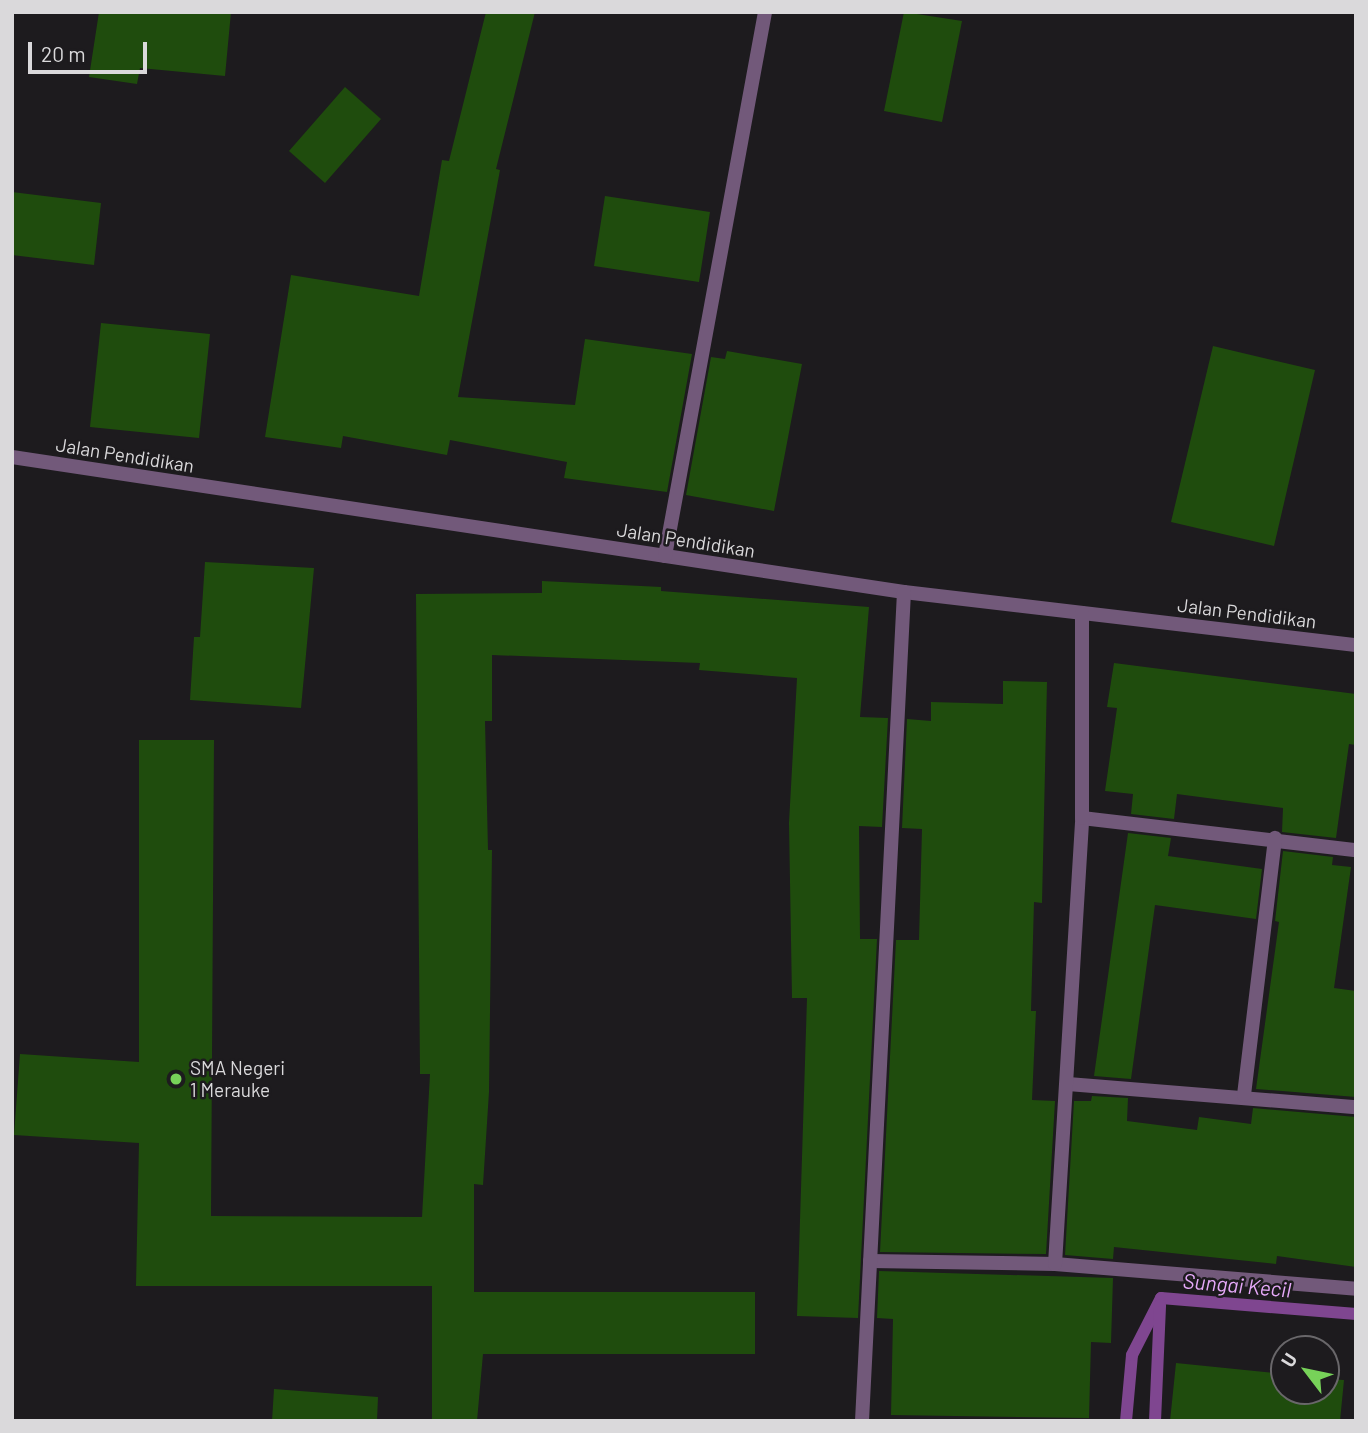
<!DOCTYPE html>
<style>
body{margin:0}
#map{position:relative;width:1368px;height:1433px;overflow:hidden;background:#1d1b1e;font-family:Barlow,sans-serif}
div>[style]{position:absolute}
.stream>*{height:12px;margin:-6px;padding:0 6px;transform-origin:6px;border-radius:6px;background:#7f4690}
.building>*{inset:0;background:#1f4c0d}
.street>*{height:14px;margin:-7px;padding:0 7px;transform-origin:7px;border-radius:7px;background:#72597a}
.dots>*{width:19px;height:19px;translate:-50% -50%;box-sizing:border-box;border:4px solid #1d1b1e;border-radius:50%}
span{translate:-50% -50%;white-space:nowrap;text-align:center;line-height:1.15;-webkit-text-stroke:5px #1d1b1e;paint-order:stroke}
.street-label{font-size:19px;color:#dad9db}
.poi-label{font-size:19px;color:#dad9db}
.left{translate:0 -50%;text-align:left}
.water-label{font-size:21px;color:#e6a9f9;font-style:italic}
.frame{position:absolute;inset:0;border:14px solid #dad9db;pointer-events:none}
.north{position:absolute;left:1270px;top:1335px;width:70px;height:70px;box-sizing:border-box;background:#1d1b1e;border:2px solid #69676a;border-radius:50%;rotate:302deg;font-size:19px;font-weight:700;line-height:28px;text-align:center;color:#dad9db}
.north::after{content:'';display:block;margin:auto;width:24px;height:32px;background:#77d259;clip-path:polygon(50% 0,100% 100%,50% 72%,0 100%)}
.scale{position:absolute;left:28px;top:42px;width:119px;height:32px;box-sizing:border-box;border:4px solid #dad9db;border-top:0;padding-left:9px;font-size:21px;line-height:24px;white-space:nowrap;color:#dad9db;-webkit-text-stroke:5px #1d1b1e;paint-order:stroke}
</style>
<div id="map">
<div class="stream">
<div style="left:1126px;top:1421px;width:66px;rotate:-84.8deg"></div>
<div style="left:1132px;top:1355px;width:64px;rotate:-63deg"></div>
<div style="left:1161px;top:1298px;width:196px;rotate:4.7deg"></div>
<div style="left:1155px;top:1421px;width:116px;rotate:-87.5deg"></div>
</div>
<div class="building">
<div style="clip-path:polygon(99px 12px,231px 12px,225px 76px,140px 68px,137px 84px,89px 77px)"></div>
<div style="clip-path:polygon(486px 12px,535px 12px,496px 169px,500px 170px,458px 397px,575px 405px,585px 339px,692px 354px,667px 492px,564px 478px,567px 462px,450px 440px,447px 455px,343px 436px,341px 448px,265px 437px,291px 275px,419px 296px,442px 160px,449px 161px)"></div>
<div style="clip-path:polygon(904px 12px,962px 21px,942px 122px,884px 111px)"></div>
<div style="clip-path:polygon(345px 87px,381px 119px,325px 183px,289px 151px)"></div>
<div style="clip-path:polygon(12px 192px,101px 203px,94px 265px,12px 255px)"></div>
<div style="clip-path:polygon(605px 196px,710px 212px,699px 282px,594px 266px)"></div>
<div style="clip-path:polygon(101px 323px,210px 334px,199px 438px,90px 427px)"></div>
<div style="clip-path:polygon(1213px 346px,1315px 370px,1274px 546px,1171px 522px)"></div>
<div style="clip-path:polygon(727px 351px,802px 364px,774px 511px,686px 495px,711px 357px,725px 359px)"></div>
<div style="clip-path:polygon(205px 562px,314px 568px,301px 708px,190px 700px,194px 637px,200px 637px)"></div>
<div style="clip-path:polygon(542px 581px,661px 587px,661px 591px,869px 607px,860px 717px,888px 718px,882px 827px,859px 826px,860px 939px,877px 939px,858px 1318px,797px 1316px,807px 998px,792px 998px,789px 823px,797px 678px,699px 670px,700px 663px,492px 655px,492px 721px,485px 721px,488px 850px,492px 850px,489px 1092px,483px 1185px,474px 1184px,474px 1292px,755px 1292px,755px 1354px,483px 1354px,477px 1421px,432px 1421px,432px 1286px,136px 1286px,139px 1143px,14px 1135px,20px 1054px,139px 1062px,139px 740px,214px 740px,211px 1216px,422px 1217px,430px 1074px,420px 1074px,416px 594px,542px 593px)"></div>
<div style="clip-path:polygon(1114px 663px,1356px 694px,1356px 745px,1349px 744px,1336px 838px,1282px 832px,1283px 808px,1177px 794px,1174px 819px,1131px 814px,1133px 794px,1105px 791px,1117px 708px,1107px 707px)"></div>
<div style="clip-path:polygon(1003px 681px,1047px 682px,1042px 903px,1034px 902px,1031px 1011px,1036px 1011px,1032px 1100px,1055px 1101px,1046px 1254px,880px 1252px,896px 940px,919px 940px,922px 829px,902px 828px,907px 719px,931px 721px,931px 702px,1003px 704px)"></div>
<div style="clip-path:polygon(1128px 833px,1171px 838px,1168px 856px,1262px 869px,1256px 919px,1155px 905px,1131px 1079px,1094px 1076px)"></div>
<div style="clip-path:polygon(1283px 851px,1333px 857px,1332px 865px,1351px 867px,1334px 988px,1356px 991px,1356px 1097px,1256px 1089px,1279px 922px,1275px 921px)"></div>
<div style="clip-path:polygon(1092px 1096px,1128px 1098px,1127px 1121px,1197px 1130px,1199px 1117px,1251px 1124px,1253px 1108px,1356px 1117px,1356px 1267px,1277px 1256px,1276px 1264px,1114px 1247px,1113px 1259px,1065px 1255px,1074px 1101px,1091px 1101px)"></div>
<div style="clip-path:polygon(879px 1271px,1113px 1278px,1111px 1343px,1091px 1342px,1089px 1418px,891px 1415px,893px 1319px,877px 1318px)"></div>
<div style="clip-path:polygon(1176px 1363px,1284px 1374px,1284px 1391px,1326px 1391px,1326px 1379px,1344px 1380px,1340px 1421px,1170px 1421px)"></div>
<div style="clip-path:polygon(274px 1389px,378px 1397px,377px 1421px,272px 1421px)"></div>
</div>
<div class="street">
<div style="left:12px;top:457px;width:902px;rotate:8.61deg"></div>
<div style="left:904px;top:592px;width:455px;rotate:6.7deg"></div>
<div style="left:665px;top:556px;width:553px;rotate:-79.58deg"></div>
<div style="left:1082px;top:818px;width:276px;rotate:6.7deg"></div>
<div style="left:1068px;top:1084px;width:289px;rotate:4.6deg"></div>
<div style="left:1244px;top:1095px;width:259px;rotate:-83.1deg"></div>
<div style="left:870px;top:1261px;width:185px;rotate:0.9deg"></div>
<div style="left:1055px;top:1264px;width:302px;rotate:4.7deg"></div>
<div style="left:1055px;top:1264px;width:447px;rotate:-86.5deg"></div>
<div style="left:1082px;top:818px;width:205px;rotate:-90deg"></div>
<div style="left:862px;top:1421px;width:830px;rotate:-87.1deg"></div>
</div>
<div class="dots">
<div style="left:176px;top:1079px;background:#77d259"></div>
</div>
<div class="street-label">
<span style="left:125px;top:455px;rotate:9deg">Jalan Pendidikan</span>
<span style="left:686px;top:540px;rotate:9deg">Jalan Pendidikan</span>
<span style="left:1247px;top:613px;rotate:7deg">Jalan Pendidikan</span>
</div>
<div class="poi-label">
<span class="left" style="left:190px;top:1079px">SMA Negeri<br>1 Merauke</span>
</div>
<div class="water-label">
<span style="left:1237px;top:1285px;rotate:5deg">Sungai Kecil</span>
</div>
<div class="frame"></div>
<div class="north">U</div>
<div class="scale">20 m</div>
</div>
